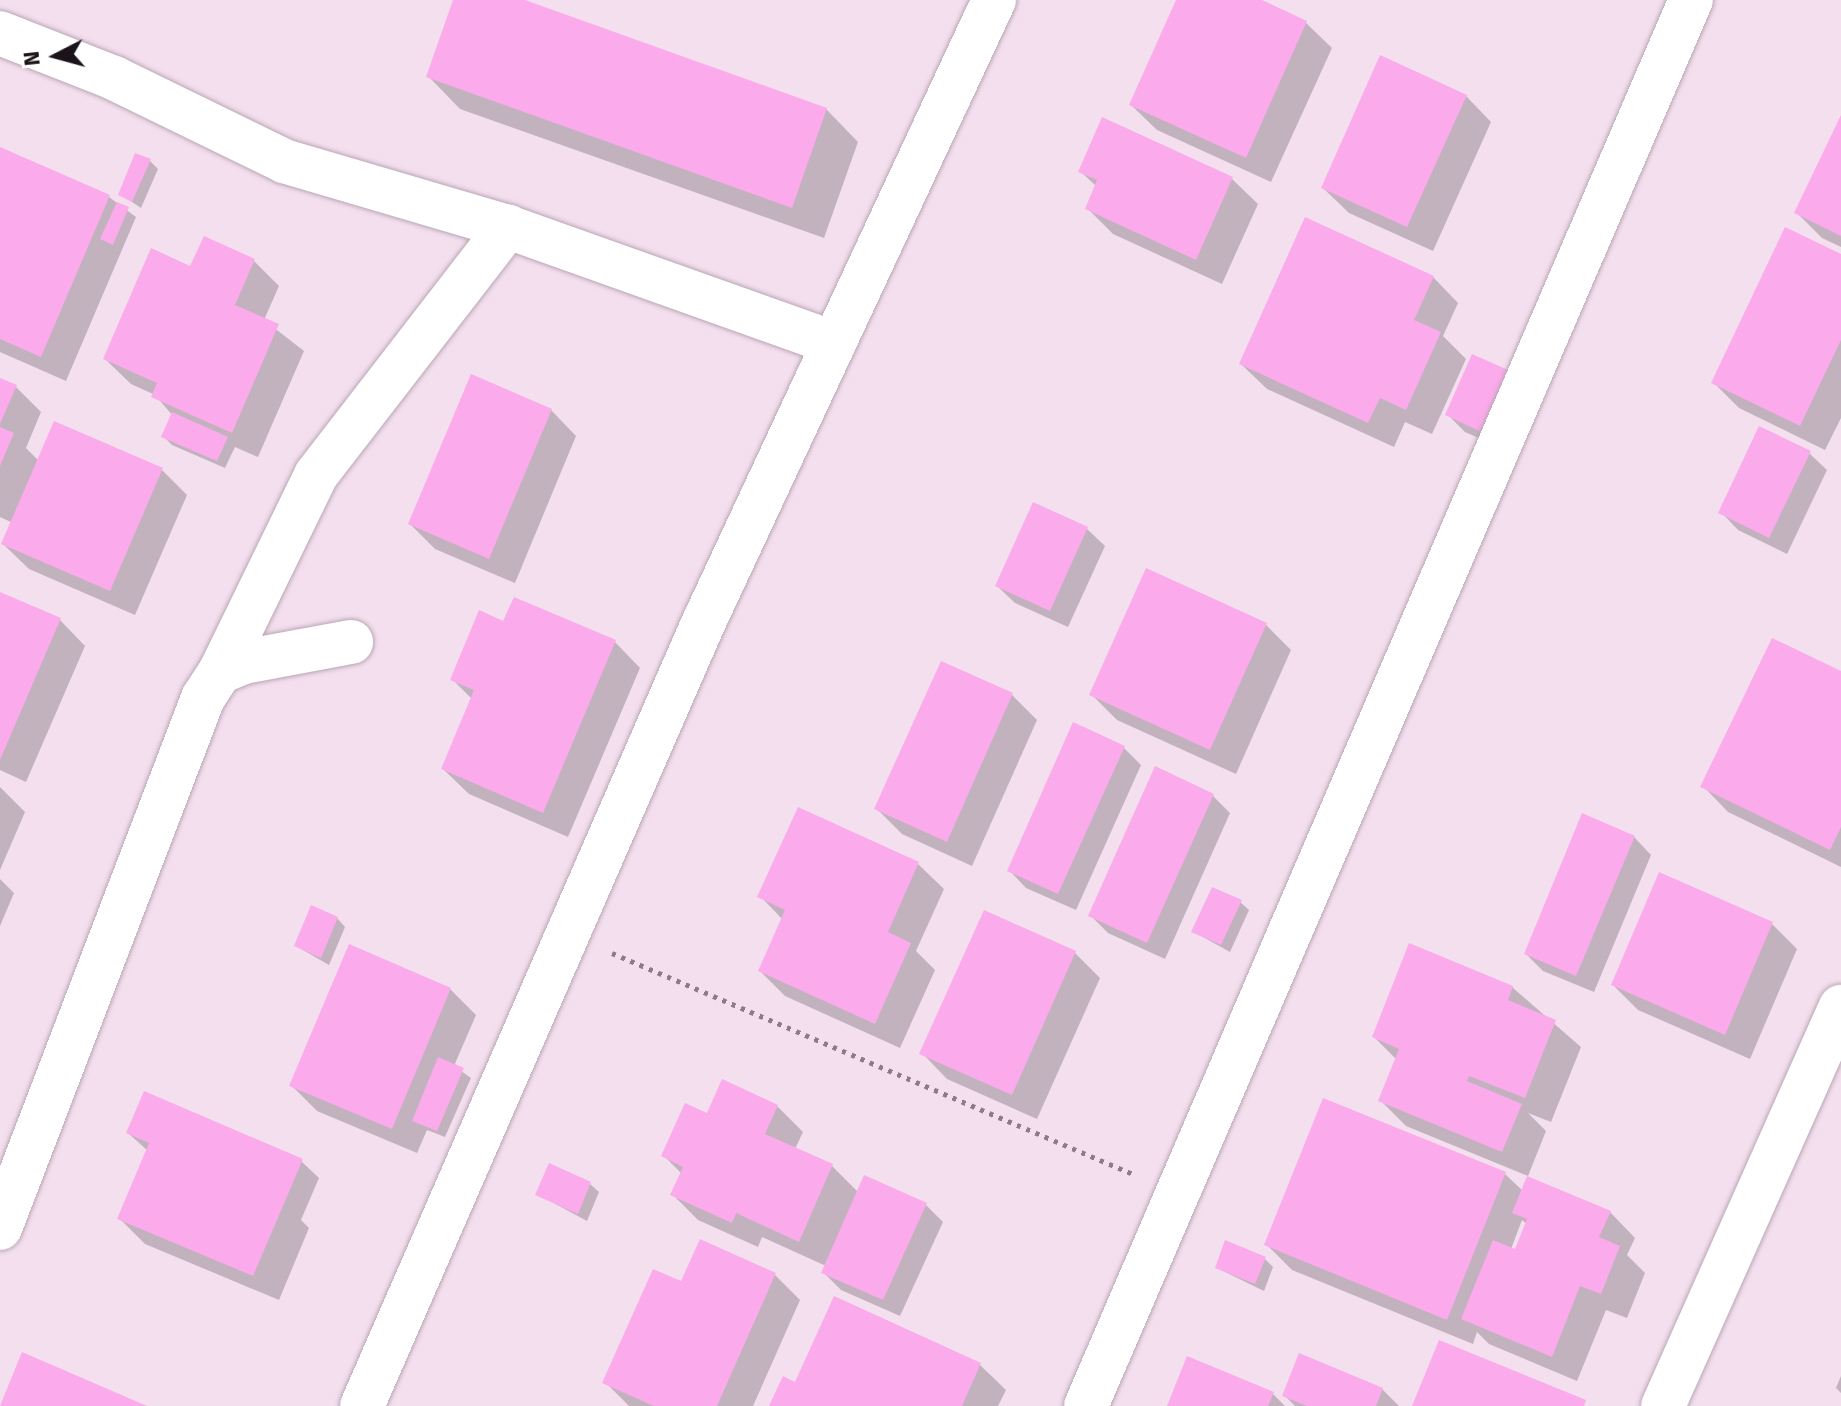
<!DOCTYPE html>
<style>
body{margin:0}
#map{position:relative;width:1841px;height:1406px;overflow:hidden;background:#f3dfee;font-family:"Fira Sans",sans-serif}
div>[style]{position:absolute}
.shadow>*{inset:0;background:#0003}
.building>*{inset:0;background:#fbaaeb}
.path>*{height:5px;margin-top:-2.5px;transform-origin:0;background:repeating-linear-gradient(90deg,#8a7d87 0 4px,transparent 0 10px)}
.roads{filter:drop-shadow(0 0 2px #baa6b5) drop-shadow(0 0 2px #baa6b5)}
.street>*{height:44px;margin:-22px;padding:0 22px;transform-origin:22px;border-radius:22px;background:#fff}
span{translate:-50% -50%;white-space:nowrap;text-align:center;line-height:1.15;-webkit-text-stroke:6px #fff;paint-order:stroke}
.north{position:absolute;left:16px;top:16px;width:80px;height:80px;-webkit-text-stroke:6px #fff;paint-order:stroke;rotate:264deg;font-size:22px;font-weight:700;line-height:32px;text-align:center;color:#1a1319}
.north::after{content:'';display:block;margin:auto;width:28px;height:36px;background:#1a1319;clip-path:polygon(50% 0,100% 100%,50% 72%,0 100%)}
</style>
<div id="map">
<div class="shadow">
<div style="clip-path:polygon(455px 0,519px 0,826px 109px,858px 142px,824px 238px,460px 109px,428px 76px)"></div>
<div style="clip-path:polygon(1178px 0,1257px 0,1306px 23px,1332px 48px,1271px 182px,1157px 130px,1131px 105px)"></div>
<div style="clip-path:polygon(1466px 96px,1491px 122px,1433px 251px,1349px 213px,1323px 188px)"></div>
<div style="clip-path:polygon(1841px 119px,1841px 247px,1822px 238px,1796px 212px)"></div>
<div style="clip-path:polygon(0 149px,109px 197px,136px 217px,66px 381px,0 352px)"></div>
<div style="clip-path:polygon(150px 161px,158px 169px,141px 208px,120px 194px)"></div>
<div style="clip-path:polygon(1080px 171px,1232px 179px,1258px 204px,1222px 284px,1113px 234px,1088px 209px,1097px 187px)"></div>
<div style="clip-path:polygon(1841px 256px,1841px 418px,1825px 450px,1739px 408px,1714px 383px)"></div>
<div style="clip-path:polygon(254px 261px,279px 286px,264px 320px,304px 351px,258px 457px,235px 447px,225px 468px,172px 445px,164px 437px,173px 416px,155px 395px,131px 384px,105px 359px,191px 268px)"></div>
<div style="clip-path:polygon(1433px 277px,1458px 303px,1443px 336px,1466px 359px,1432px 434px,1405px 422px,1394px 447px,1267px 389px,1241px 364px)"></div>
<div style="clip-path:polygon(1516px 376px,1508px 451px,1465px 432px,1448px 415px)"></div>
<div style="clip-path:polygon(0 380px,16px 387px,41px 412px,26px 448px,39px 461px,162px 470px,187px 495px,135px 615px,29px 569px,3px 544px,13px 523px,0 517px)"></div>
<div style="clip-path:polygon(551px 410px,576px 436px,515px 583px,435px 549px,410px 524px)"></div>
<div style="clip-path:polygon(1809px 453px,1827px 470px,1787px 554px,1738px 530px,1721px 512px)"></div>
<div style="clip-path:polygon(1034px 505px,1087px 529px,1105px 546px,1068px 627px,1015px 603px,997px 586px)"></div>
<div style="clip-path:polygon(0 594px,60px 620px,85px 646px,26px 782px,0 770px)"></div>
<div style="clip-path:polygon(504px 624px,615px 642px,640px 668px,568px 837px,469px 794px,443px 769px,473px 700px,452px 679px)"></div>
<div style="clip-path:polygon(1266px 625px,1291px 650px,1236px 774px,1117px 720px,1092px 695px)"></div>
<div style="clip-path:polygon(1841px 674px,1841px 867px,1728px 812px,1703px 786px)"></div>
<div style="clip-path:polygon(1012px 695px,1037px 720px,972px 866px,902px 834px,877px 809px)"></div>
<div style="clip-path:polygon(1124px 748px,1141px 765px,1076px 910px,1026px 888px,1009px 870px)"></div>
<div style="clip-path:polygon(0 787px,25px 812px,0 870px)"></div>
<div style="clip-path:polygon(1212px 795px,1230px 813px,1165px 959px,1108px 933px,1091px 916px)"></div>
<div style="clip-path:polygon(799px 810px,918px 864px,944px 889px,916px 951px,935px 970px,900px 1048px,785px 996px,760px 971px,783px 920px,760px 896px)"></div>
<div style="clip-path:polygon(1634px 837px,1651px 855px,1594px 992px,1543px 971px,1526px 954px)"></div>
<div style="clip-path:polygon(0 879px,14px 893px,0 926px)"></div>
<div style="clip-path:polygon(1240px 902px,1249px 910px,1230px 952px,1194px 932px)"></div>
<div style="clip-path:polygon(337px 918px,345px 927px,329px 965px,296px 946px)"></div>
<div style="clip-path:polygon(1772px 924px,1797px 949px,1750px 1059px,1638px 1010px,1613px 985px)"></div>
<div style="clip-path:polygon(1075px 953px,1100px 978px,1037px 1119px,947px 1079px,922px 1053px)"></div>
<div style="clip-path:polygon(1512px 987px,1581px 1047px,1551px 1122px,1528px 1113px,1546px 1131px,1528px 1176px,1406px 1126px,1381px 1101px,1397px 1060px,1374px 1037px)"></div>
<div style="clip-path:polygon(450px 989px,476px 1015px,454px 1066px,471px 1078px,445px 1137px,427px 1130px,417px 1153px,317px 1111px,291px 1085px)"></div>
<div style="clip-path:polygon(777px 1106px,803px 1132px,795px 1149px,832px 1166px,859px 1193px,926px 1205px,943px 1222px,900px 1316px,841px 1290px,823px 1272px,826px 1266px,762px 1237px,758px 1247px,698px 1220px,672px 1194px,682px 1174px,664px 1156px,708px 1116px)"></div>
<div style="clip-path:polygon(128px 1133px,301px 1161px,319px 1178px,301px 1220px,309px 1228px,279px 1300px,145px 1244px,119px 1218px,148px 1151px)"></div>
<div style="clip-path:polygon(evenodd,1505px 1174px,1523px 1191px,1610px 1212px,1635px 1238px,1627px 1255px,1645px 1273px,1627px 1318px,1606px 1310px,1577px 1381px,1489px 1344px,1477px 1332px,1473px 1344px,1292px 1270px,1267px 1245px,1505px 1174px,1522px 1220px,1527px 1224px,1516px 1252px,1511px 1249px,1522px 1220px)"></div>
<div style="clip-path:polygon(590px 1184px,599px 1192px,587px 1221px,537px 1194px)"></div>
<div style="clip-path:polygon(1265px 1259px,1273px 1267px,1264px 1291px,1217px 1268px)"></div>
<div style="clip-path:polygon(775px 1275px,800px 1300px,753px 1406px,629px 1406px,605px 1382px,682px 1284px)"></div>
<div style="clip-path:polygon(980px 1365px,1006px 1390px,998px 1406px,772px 1406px,796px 1384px)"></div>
<div style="clip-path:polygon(1841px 1376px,1841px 1393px,1836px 1388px)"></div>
<div style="clip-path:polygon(1382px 1389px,1399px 1406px,1295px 1406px,1284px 1395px)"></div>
<div style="clip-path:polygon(1273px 1394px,1285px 1406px,1169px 1406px)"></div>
</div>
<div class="building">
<div style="clip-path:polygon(453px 0,525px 0,827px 108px,792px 208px,426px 77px)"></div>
<div style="clip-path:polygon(1176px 0,1262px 0,1307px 21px,1246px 158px,1129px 105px)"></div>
<div style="clip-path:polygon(1380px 55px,1467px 95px,1407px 227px,1321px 188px)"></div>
<div style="clip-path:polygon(1841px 115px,1841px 236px,1794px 213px)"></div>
<div style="clip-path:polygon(1102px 117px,1233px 177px,1196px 260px,1085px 209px,1097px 180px,1078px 172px)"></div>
<div style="clip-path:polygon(0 147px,110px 195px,41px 357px,0 339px)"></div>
<div style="clip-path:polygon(135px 153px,151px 159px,132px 202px,118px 195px)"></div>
<div style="clip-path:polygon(117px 202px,129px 207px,113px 245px,100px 239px)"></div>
<div style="clip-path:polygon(1305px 217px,1434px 276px,1414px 320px,1441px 332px,1406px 410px,1380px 398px,1368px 423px,1239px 364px)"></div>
<div style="clip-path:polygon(1785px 227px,1841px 254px,1841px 340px,1800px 426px,1711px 383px)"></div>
<div style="clip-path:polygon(204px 236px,255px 259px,235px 305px,279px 324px,232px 433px,151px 397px,157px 383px,103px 359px,151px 248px,190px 266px)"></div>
<div style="clip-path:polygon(1472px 354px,1517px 374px,1490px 436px,1445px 415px)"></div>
<div style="clip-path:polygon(471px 374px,552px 409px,489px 559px,408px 524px)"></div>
<div style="clip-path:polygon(0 378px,17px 385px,0 424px)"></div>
<div style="clip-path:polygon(172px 412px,228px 437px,217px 461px,161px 437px)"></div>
<div style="clip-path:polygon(54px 421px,163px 468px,110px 591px,1px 544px)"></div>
<div style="clip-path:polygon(1759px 426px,1811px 451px,1769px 538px,1718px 513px)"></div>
<div style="clip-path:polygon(0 427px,14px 433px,0 466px)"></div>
<div style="clip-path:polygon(1033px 502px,1088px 527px,1050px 611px,995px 586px)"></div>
<div style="clip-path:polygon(1146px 568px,1267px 623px,1210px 750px,1089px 695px)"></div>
<div style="clip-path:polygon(0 592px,61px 618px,0 760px)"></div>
<div style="clip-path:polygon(514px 597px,616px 640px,543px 813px,441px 769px,474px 690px,450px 680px,479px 610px,503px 621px)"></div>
<div style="clip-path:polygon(1772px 638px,1841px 671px,1841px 827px,1830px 850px,1700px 787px)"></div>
<div style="clip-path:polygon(941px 661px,1013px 693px,947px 842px,874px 809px)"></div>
<div style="clip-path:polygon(1073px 722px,1125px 746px,1058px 894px,1007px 871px)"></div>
<div style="clip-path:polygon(1155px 766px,1214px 794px,1147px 943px,1088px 916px)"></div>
<div style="clip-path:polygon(798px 807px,919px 862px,888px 932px,911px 943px,875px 1024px,758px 971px,785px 910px,757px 897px)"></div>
<div style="clip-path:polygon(1582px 813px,1635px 836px,1576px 976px,1524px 954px)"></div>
<div style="clip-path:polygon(1659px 872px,1773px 922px,1725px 1035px,1611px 985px)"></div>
<div style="clip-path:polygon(1212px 887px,1242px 900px,1221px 945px,1191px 932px)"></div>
<div style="clip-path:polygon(311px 905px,338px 917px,321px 958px,294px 946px)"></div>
<div style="clip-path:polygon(984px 910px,1076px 951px,1012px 1095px,919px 1054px)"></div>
<div style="clip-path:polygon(1409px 943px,1513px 986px,1508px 1000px,1556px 1020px,1525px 1098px,1469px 1076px,1467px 1081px,1522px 1104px,1502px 1152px,1378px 1101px,1399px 1049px,1372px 1037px)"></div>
<div style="clip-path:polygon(349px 944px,451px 988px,392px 1129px,289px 1086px)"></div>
<div style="clip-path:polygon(438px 1057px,464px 1068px,437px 1131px,412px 1121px)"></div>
<div style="clip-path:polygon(722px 1079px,778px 1105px,765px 1134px,833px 1164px,799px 1242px,736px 1213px,732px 1223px,670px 1195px,683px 1167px,661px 1156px,685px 1103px,707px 1113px)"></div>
<div style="clip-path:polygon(144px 1091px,303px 1159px,253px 1276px,117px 1219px,149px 1143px,126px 1133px)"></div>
<div style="clip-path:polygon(1323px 1098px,1506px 1172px,1447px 1320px,1264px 1245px)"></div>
<div style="clip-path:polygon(549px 1163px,591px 1182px,578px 1214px,535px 1195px)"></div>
<div style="clip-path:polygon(864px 1175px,927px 1203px,883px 1300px,821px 1273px)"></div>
<div style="clip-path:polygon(1527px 1176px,1611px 1211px,1599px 1237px,1620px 1246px,1601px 1294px,1580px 1286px,1552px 1357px,1461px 1319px,1493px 1240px,1515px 1249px,1527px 1219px,1512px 1213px)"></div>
<div style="clip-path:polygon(700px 1239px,776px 1273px,717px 1406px,654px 1406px,602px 1383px,653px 1269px,681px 1281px)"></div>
<div style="clip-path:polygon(1225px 1240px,1266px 1257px,1255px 1284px,1215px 1268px)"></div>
<div style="clip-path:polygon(834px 1296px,981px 1363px,962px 1406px,769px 1406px,783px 1376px,795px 1382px)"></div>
<div style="clip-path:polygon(1439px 1340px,1586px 1400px,1584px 1406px,1412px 1406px)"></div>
<div style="clip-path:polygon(22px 1352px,147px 1406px,0 1406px)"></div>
<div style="clip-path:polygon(1299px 1353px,1383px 1388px,1376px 1406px,1307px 1406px,1282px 1396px)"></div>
<div style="clip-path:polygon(1187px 1356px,1274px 1392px,1268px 1406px,1167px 1406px)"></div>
</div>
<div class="path">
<div style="left:612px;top:953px;width:566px;rotate:22.99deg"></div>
</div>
<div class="roads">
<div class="street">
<div style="left:0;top:33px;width:123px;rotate:21.5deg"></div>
<div style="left:114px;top:78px;width:189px;rotate:26deg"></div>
<div style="left:284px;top:161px;width:234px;rotate:16.4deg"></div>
<div style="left:508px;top:227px;width:346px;rotate:19.6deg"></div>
<div style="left:220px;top:672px;width:219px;rotate:-64deg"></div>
<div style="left:316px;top:475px;width:314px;rotate:-52.3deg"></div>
<div style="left:0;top:1228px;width:568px;rotate:-69.04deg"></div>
<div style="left:203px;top:698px;width:31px;rotate:-57deg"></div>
<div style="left:220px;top:672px;width:25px;rotate:-23deg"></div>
<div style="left:243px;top:662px;width:110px;rotate:-10.5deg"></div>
<div style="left:362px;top:1406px;width:851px;rotate:-66.45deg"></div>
<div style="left:702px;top:626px;width:691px;rotate:-64.99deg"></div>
<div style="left:1086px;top:1406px;width:1531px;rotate:-66.72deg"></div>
<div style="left:1663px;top:1406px;width:437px;rotate:-66deg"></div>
</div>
</div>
<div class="north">N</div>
</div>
